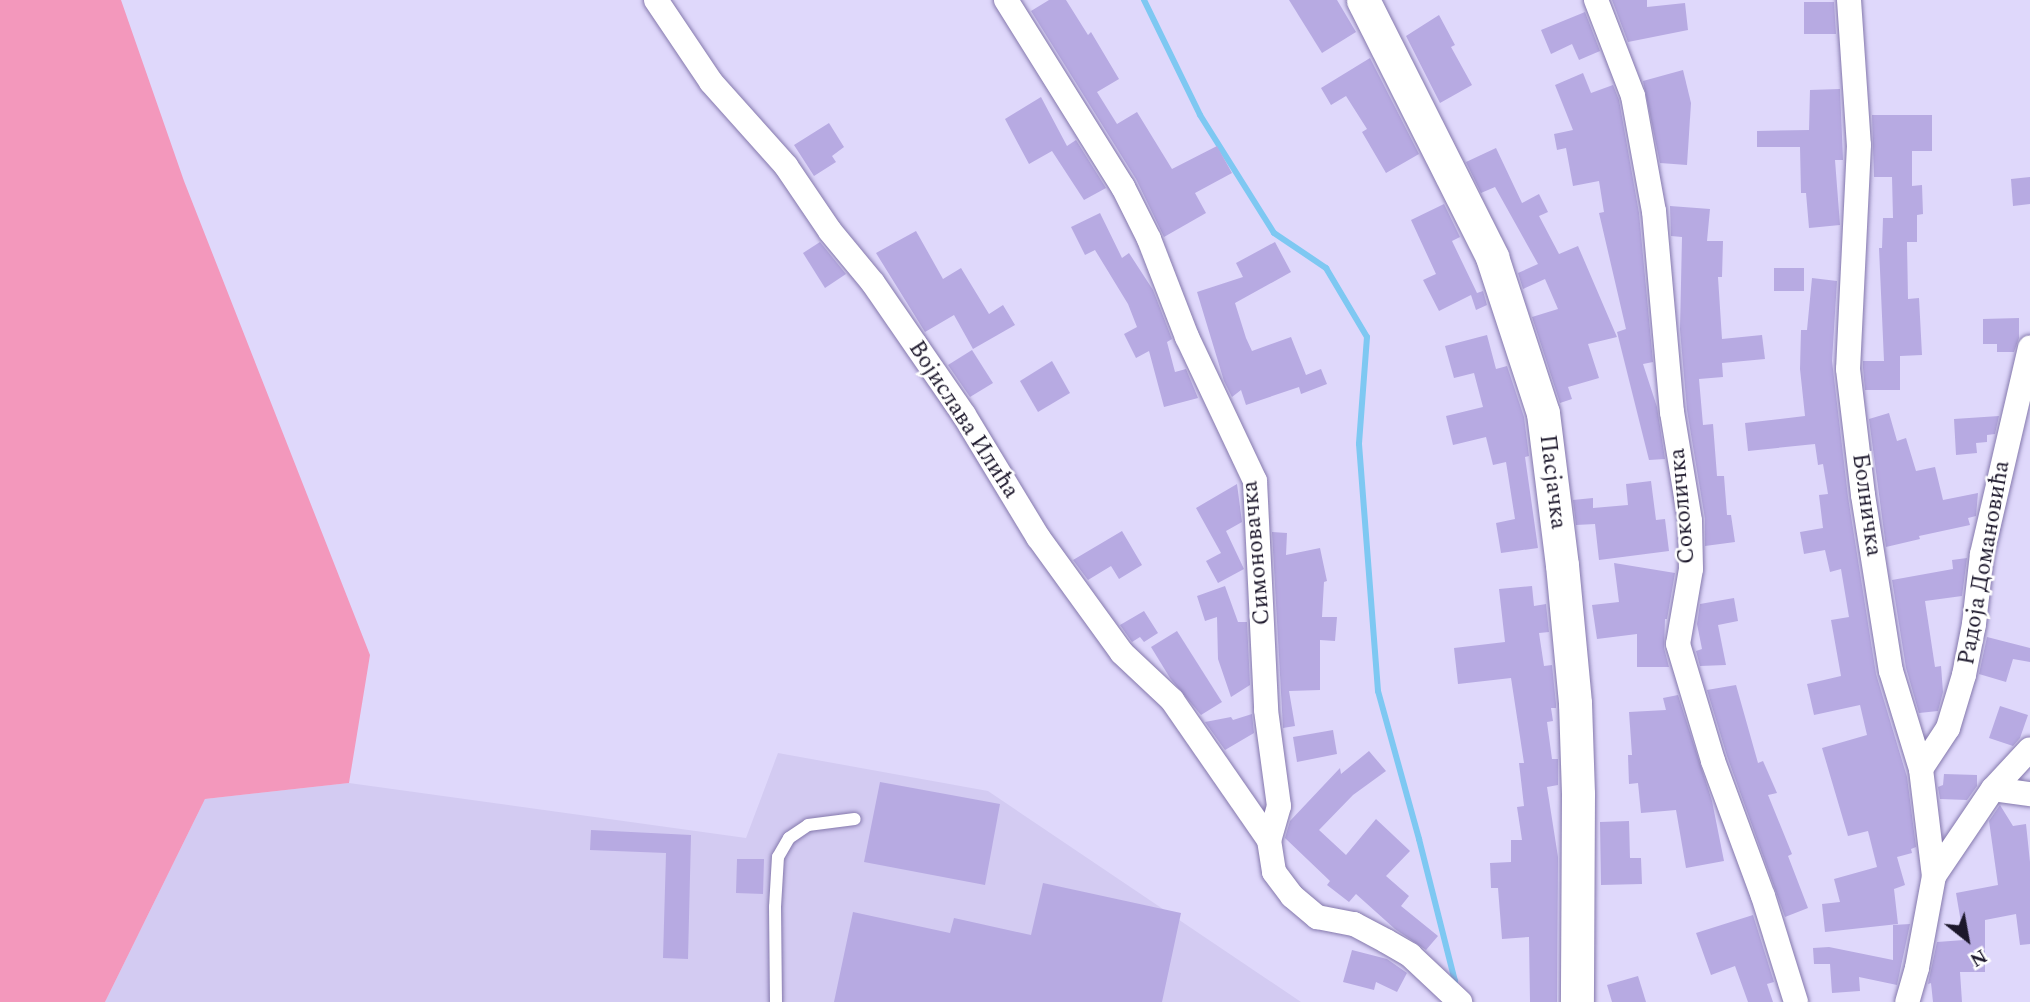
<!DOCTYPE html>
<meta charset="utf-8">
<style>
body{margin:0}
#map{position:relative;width:2030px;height:1002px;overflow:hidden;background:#dfd8fb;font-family:Spectral,serif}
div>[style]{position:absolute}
.built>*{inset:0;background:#d3cbf2}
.green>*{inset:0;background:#f398bc}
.stream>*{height:6px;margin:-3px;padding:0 3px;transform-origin:3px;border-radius:3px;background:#7ec8f2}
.building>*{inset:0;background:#b7aae2}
.roads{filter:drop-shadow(0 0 2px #8478ac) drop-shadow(0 0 2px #8478ac)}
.lane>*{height:12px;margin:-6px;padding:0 6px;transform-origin:6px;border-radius:6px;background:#fff}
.street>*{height:24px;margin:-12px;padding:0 12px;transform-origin:12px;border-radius:12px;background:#fff}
.secondary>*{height:33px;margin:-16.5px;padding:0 16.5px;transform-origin:16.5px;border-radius:16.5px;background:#fff}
span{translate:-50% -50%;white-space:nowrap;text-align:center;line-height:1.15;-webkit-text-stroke:5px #fff;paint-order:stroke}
.street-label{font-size:23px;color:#1c172b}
.north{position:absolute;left:1932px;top:904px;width:70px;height:70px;-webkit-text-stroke:5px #fff;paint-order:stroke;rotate:149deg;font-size:19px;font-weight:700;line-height:28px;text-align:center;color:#1c172b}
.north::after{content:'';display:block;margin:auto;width:24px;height:32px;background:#1c172b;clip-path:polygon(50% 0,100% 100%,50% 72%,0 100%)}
</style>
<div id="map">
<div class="built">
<div style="clip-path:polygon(778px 753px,988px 791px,1301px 1002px,105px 1002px,205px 799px,349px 783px,746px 838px)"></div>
</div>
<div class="green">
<div style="clip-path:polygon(0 0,121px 0,184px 181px,370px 655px,349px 783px,205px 799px,105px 1002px,0 1002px)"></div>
</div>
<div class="stream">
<div style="left:1144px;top:0;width:128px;rotate:64deg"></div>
<div style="left:1200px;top:115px;width:139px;rotate:57.9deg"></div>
<div style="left:1274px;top:233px;width:63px;rotate:33.9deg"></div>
<div style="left:1326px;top:268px;width:80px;rotate:59.3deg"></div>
<div style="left:1367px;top:337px;width:107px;rotate:94.3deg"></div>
<div style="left:1359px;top:444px;width:248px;rotate:85.6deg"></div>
<div style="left:1378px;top:691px;width:154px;rotate:74.5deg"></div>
<div style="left:1419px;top:839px;width:146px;rotate:75.8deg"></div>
<div style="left:1455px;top:981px;width:7px;rotate:106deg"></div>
</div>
<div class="building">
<div style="clip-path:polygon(1049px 0,1066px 0,1088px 35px,1091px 32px,1119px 79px,1097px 92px,1117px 124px,1137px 112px,1172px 169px,1217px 146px,1232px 173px,1195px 193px,1206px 213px,1164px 237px,1136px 179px,1031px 11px)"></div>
<div style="clip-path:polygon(1289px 0,1337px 0,1356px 32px,1322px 53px)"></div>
<div style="clip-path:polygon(1612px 0,1647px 0,1647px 7px,1685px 3px,1688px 30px,1628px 42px)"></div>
<div style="clip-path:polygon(1804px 2px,1834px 2px,1836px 34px,1804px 34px)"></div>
<div style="clip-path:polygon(1585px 12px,1600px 51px,1579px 60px,1572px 44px,1551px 54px,1541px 30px)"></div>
<div style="clip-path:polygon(1439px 15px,1455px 45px,1451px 47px,1472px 85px,1440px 103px,1406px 36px)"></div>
<div style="clip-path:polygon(1370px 58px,1419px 154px,1386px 173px,1362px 132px,1367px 129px,1346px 96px,1331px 105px,1321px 88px)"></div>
<div style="clip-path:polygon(1683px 70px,1691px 103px,1687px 165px,1660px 163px,1643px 81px)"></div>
<div style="clip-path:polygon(1583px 73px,1591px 93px,1613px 85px,1619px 100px,1639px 213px,1653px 362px,1643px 364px,1657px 407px,1665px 459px,1649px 460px,1617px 332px,1626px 329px,1599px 213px,1604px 212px,1599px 181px,1573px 186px,1566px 148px,1557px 150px,1554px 134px,1573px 130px,1555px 85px)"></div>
<div style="clip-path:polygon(1840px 89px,1843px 160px,1835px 160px,1840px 225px,1809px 228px,1806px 193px,1801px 193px,1800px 147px,1757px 147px,1757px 131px,1809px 130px,1810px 90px)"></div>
<div style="clip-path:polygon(1041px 97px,1067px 146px,1076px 140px,1106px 188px,1084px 200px,1052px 151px,1029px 164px,1005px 119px)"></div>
<div style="clip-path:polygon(1872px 115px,1932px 115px,1932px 151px,1912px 151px,1912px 186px,1922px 185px,1923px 214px,1917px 215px,1917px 242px,1907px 242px,1908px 299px,1919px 298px,1922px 355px,1900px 356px,1900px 390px,1865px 390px,1863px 368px,1863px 361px,1884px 361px,1879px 248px,1882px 248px,1883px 218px,1893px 218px,1892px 177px,1874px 177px)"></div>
<div style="clip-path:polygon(829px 123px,844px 147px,832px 156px,836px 162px,814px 176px,794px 145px)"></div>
<div style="clip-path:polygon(1496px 148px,1522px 203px,1539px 194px,1548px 212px,1539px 216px,1559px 254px,1578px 246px,1617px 337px,1588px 344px,1599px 378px,1568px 387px,1572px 399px,1560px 403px,1532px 317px,1558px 309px,1545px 279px,1523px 289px,1518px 273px,1538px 264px,1495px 187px,1481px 193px,1466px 162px)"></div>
<div style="clip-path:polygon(2030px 177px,2030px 204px,2013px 206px,2011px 179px)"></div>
<div style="clip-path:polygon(1444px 204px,1460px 237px,1452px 241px,1477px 293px,1483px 291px,1487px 305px,1476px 310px,1471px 295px,1439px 311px,1423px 280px,1436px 274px,1411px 220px)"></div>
<div style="clip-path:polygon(1670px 206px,1710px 209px,1707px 241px,1723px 241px,1722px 277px,1718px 277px,1722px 339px,1762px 335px,1765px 359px,1722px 363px,1723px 377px,1699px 379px,1703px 425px,1713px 424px,1717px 476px,1724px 476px,1727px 515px,1731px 515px,1735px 542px,1705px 546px,1705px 519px,1687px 410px,1680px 330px,1682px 237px,1671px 236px)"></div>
<div style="clip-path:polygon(1100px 213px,1122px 258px,1129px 253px,1153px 290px,1172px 339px,1167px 342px,1175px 372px,1186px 369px,1198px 398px,1164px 407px,1149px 351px,1136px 358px,1124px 334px,1137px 327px,1128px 304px,1095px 250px,1085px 255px,1071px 227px)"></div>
<div style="clip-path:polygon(916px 231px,943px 279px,961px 268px,989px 314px,1003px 305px,1015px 325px,973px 349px,954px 315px,925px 332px,876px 253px)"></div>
<div style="clip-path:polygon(820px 242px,846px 274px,825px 288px,803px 253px)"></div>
<div style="clip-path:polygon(1275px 242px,1291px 272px,1235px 303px,1246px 338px,1252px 351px,1291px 337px,1306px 375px,1321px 369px,1327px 384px,1301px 394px,1299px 387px,1246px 405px,1241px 390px,1232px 397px,1224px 381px,1197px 292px,1243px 277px,1236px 263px)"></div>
<div style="clip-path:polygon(1774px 268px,1804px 268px,1804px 291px,1774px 291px)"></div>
<div style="clip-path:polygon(1812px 278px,1837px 281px,1832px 361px,1848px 497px,1876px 674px,1907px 777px,1916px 847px,1911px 849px,1912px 853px,1897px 857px,1905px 885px,1894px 889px,1898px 924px,1825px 932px,1822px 904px,1840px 902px,1834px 879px,1877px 867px,1868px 831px,1848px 836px,1822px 748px,1867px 735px,1860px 705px,1814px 715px,1807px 684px,1841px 676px,1831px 620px,1849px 617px,1841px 569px,1830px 572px,1825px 550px,1804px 554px,1800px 532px,1823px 528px,1819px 495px,1828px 494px,1823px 464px,1818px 465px,1815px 444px,1748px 451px,1745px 423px,1805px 416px,1800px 369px,1801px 330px,1807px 330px)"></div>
<div style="clip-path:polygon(2019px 318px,2019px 338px,2014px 352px,1997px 352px,1997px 344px,1983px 344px,1983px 319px)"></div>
<div style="clip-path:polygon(1487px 335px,1496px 369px,1507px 366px,1524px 417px,1529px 456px,1525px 457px,1538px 548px,1501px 553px,1496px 523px,1515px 519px,1506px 462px,1493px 465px,1486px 437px,1453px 445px,1446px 416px,1483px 407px,1474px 373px,1454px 378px,1445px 346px)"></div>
<div style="clip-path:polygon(972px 350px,993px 383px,970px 397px,948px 365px)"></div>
<div style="clip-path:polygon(1052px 361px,1070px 393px,1038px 412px,1020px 381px)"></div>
<div style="clip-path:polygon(1889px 413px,1897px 441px,1906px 438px,1916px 471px,1935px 467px,1943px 500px,1978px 493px,1976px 516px,1968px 518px,1970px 525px,1919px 536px,1920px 539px,1886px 547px,1869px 419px)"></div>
<div style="clip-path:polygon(1999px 416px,1995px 434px,1987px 435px,1987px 442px,1976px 443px,1977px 453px,1956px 455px,1954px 419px)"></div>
<div style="clip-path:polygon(1651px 481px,1656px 520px,1665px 519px,1669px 551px,1599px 560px,1595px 524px,1576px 525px,1573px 500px,1593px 498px,1593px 508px,1628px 505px,1626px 484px)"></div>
<div style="clip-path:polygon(1237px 484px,1242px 522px,1226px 531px,1244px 569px,1218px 583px,1206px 561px,1221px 553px,1196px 508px)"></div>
<div style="clip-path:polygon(1122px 531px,1142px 565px,1119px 579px,1111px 566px,1088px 580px,1073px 560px)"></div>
<div style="clip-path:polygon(1272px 532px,1287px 533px,1286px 555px,1320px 548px,1327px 581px,1324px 582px,1322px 617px,1337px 617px,1335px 641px,1320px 640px,1320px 690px,1289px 691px,1295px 726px,1283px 728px)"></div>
<div style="clip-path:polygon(1967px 558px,1962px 596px,1925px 601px,1935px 667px,1941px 666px,1943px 692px,1938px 711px,1919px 713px,1906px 668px,1892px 580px,1953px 569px,1952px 560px)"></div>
<div style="clip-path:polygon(1614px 563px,1675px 573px,1667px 619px,1665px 619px,1664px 648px,1669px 667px,1637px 667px,1637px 634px,1597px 639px,1592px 605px,1619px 602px)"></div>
<div style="clip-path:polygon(1225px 586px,1238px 622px,1247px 622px,1250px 685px,1231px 697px,1218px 659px,1217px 617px,1205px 621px,1197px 596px)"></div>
<div style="clip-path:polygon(1532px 586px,1534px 606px,1546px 604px,1549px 632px,1539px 633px,1544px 666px,1552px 665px,1556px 704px,1556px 708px,1551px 708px,1553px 721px,1547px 722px,1552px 759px,1558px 759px,1558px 785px,1547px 787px,1558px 857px,1557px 1002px,1530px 1002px,1529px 937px,1502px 939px,1498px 888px,1491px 888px,1490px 863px,1511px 862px,1511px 840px,1522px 840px,1517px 807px,1524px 806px,1519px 763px,1524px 763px,1511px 678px,1458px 684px,1454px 648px,1505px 642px,1499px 589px)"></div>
<div style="clip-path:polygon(1734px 598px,1738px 621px,1718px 625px,1726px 665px,1700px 666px,1696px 651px,1702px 649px,1697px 624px,1700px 604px)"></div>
<div style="clip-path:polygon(1144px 611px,1158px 633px,1144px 642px,1140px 637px,1132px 642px,1120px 625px)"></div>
<div style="clip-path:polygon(1177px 631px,1222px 702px,1201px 715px,1170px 678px,1151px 647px)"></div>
<div style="clip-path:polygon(1987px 637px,2030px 648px,2030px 662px,2013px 659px,2006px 682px,1979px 674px)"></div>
<div style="clip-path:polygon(1736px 685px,1758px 763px,1763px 761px,1777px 793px,1768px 795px,1792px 854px,1788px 856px,1808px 908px,1785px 917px,1727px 756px,1707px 690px)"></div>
<div style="clip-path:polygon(1678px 695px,1712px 801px,1724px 861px,1686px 868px,1676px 810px,1641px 813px,1638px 783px,1629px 784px,1628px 755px,1632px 755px,1629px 712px,1666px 710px,1663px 698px)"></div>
<div style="clip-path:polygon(2000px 706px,2028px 715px,2020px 738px,2013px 746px,1989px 738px)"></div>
<div style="clip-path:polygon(1252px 714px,1254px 733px,1225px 750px,1205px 722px,1231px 717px,1233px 720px)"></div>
<div style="clip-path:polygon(1333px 730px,1337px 754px,1297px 762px,1293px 737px)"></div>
<div style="clip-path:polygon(1369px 751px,1386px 771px,1353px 795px,1319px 830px,1346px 855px,1376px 819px,1410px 851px,1386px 876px,1409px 896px,1401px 906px,1438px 936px,1426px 950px,1395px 929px,1356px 894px,1349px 902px,1327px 885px,1330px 881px,1285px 838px,1290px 821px,1340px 768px,1341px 774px)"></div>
<div style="clip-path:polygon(1944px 774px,1977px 775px,1977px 786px,1967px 800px,1940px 799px,1938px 787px,1943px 785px)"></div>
<div style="clip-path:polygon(880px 782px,1000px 804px,985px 885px,864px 862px)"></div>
<div style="clip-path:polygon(2000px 805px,2013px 826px,2026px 824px,2030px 862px,2030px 944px,2020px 945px,2016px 914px,1985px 920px,1985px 972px,1960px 972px,1962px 1002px,1933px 1002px,1931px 983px,1928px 984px,1937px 942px,1964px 940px,1956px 893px,1998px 885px,1989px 821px)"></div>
<div style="clip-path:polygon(1629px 821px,1630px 858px,1641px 858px,1642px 884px,1601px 885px,1600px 822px)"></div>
<div style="clip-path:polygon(591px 830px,691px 835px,688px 959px,663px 958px,666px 853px,590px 850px)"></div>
<div style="clip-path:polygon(737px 859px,764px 859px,763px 894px,736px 893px)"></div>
<div style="clip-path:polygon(1043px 883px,1181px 913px,1162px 1002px,834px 1002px,853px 912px,950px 933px,954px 918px,1031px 935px)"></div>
<div style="clip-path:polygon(1753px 915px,1774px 982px,1767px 984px,1773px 1002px,1748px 1002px,1735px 966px,1711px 975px,1696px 933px)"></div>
<div style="clip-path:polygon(1910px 924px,1897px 985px,1859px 977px,1860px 991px,1832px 993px,1830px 964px,1814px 964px,1813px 948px,1829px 947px,1893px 960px,1893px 925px)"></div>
<div style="clip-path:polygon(1352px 950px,1387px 959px,1407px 973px,1397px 992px,1376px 982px,1374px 990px,1343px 982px)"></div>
<div style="clip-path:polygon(1638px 976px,1646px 1002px,1612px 1002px,1607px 985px)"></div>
</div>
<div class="roads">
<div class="lane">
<div style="left:776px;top:1002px;width:95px;rotate:-90.6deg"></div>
<div style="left:775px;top:907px;width:50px;rotate:-86.6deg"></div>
<div style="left:778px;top:857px;width:22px;rotate:-60deg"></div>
<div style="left:789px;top:838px;width:23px;rotate:-34deg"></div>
<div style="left:808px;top:825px;width:47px;rotate:-7.3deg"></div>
</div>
<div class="street">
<div style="left:656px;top:0;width:99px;rotate:56.1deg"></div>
<div style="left:711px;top:82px;width:113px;rotate:48.2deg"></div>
<div style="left:786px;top:166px;width:78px;rotate:55.9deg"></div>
<div style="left:830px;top:231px;width:67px;rotate:50.4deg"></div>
<div style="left:873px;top:283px;width:160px;rotate:55.4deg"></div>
<div style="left:964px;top:415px;width:143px;rotate:58.8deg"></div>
<div style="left:1038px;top:537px;width:143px;rotate:54.1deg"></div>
<div style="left:1122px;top:653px;width:69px;rotate:43.2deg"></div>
<div style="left:1172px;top:700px;width:170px;rotate:55.3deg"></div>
<div style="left:1006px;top:0;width:221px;rotate:58deg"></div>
<div style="left:1123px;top:187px;width:58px;rotate:63.4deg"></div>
<div style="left:1149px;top:239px;width:105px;rotate:68.8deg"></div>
<div style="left:1187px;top:337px;width:159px;rotate:64.7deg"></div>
<div style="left:1255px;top:481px;width:229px;rotate:87.2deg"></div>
<div style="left:1266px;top:710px;width:97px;rotate:82.3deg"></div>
<div style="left:1279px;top:806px;width:35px;rotate:106deg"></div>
<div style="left:1269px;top:840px;width:32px;rotate:81deg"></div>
<div style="left:1274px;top:872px;width:30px;rotate:53deg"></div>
<div style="left:1292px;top:896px;width:33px;rotate:40deg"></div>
<div style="left:1317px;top:917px;width:38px;rotate:11deg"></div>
<div style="left:1354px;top:924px;width:36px;rotate:28deg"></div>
<div style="left:1386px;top:941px;width:28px;rotate:30deg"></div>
<div style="left:1410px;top:955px;width:69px;rotate:43.2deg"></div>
<div style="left:1596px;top:0;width:103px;rotate:68.9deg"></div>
<div style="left:1633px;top:96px;width:117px;rotate:79.7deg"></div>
<div style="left:1654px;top:211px;width:202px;rotate:84.9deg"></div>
<div style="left:1672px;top:412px;width:110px;rotate:80.6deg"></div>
<div style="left:1690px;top:521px;width:48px;rotate:88.8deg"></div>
<div style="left:1691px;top:569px;width:76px;rotate:99.8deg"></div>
<div style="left:1678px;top:644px;width:122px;rotate:73.3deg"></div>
<div style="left:1713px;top:761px;width:144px;rotate:69.7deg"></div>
<div style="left:1763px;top:896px;width:111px;rotate:72.7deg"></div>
<div style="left:1849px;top:0;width:145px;rotate:86.1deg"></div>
<div style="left:1859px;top:145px;width:224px;rotate:92.8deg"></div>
<div style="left:1848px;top:369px;width:127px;rotate:83.2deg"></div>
<div style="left:1863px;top:495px;width:178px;rotate:81deg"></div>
<div style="left:1891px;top:671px;width:102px;rotate:73deg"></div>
<div style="left:1921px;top:769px;width:108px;rotate:83.1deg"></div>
<div style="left:1934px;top:876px;width:94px;rotate:100.5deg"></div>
<div style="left:1917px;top:968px;width:35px;rotate:106deg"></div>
<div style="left:1921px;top:769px;width:49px;rotate:-56.6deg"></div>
<div style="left:1948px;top:728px;width:55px;rotate:-73.2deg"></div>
<div style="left:1964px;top:675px;width:52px;rotate:-78.9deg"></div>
<div style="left:1974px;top:624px;width:70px;rotate:-83.5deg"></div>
<div style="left:1982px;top:554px;width:212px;rotate:-76.9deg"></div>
<div style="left:1993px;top:789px;width:37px;rotate:8deg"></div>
<div style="left:1934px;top:876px;width:105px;rotate:-55.9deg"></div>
<div style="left:1993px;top:789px;width:54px;rotate:-47.2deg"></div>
</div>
<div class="secondary">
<div style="left:1363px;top:0;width:288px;rotate:63.3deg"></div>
<div style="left:1492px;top:257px;width:164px;rotate:71.9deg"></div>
<div style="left:1543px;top:413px;width:153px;rotate:82.9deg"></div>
<div style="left:1562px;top:565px;width:139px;rotate:84.6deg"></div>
<div style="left:1575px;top:703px;width:91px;rotate:88.1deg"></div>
<div style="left:1578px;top:794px;width:208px;rotate:90.3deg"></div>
</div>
</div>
<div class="street-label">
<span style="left:963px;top:420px;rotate:57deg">Војислава Илића</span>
<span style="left:1552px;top:482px;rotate:83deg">Пасјачка</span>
<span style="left:1866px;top:505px;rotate:82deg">Болничка</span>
<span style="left:1683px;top:506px;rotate:-95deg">Соколичка</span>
<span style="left:1257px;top:553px;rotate:-95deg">Симоновачка</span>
<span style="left:1985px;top:563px;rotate:-80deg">Радоја Домановића</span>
</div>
<div class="north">N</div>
</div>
